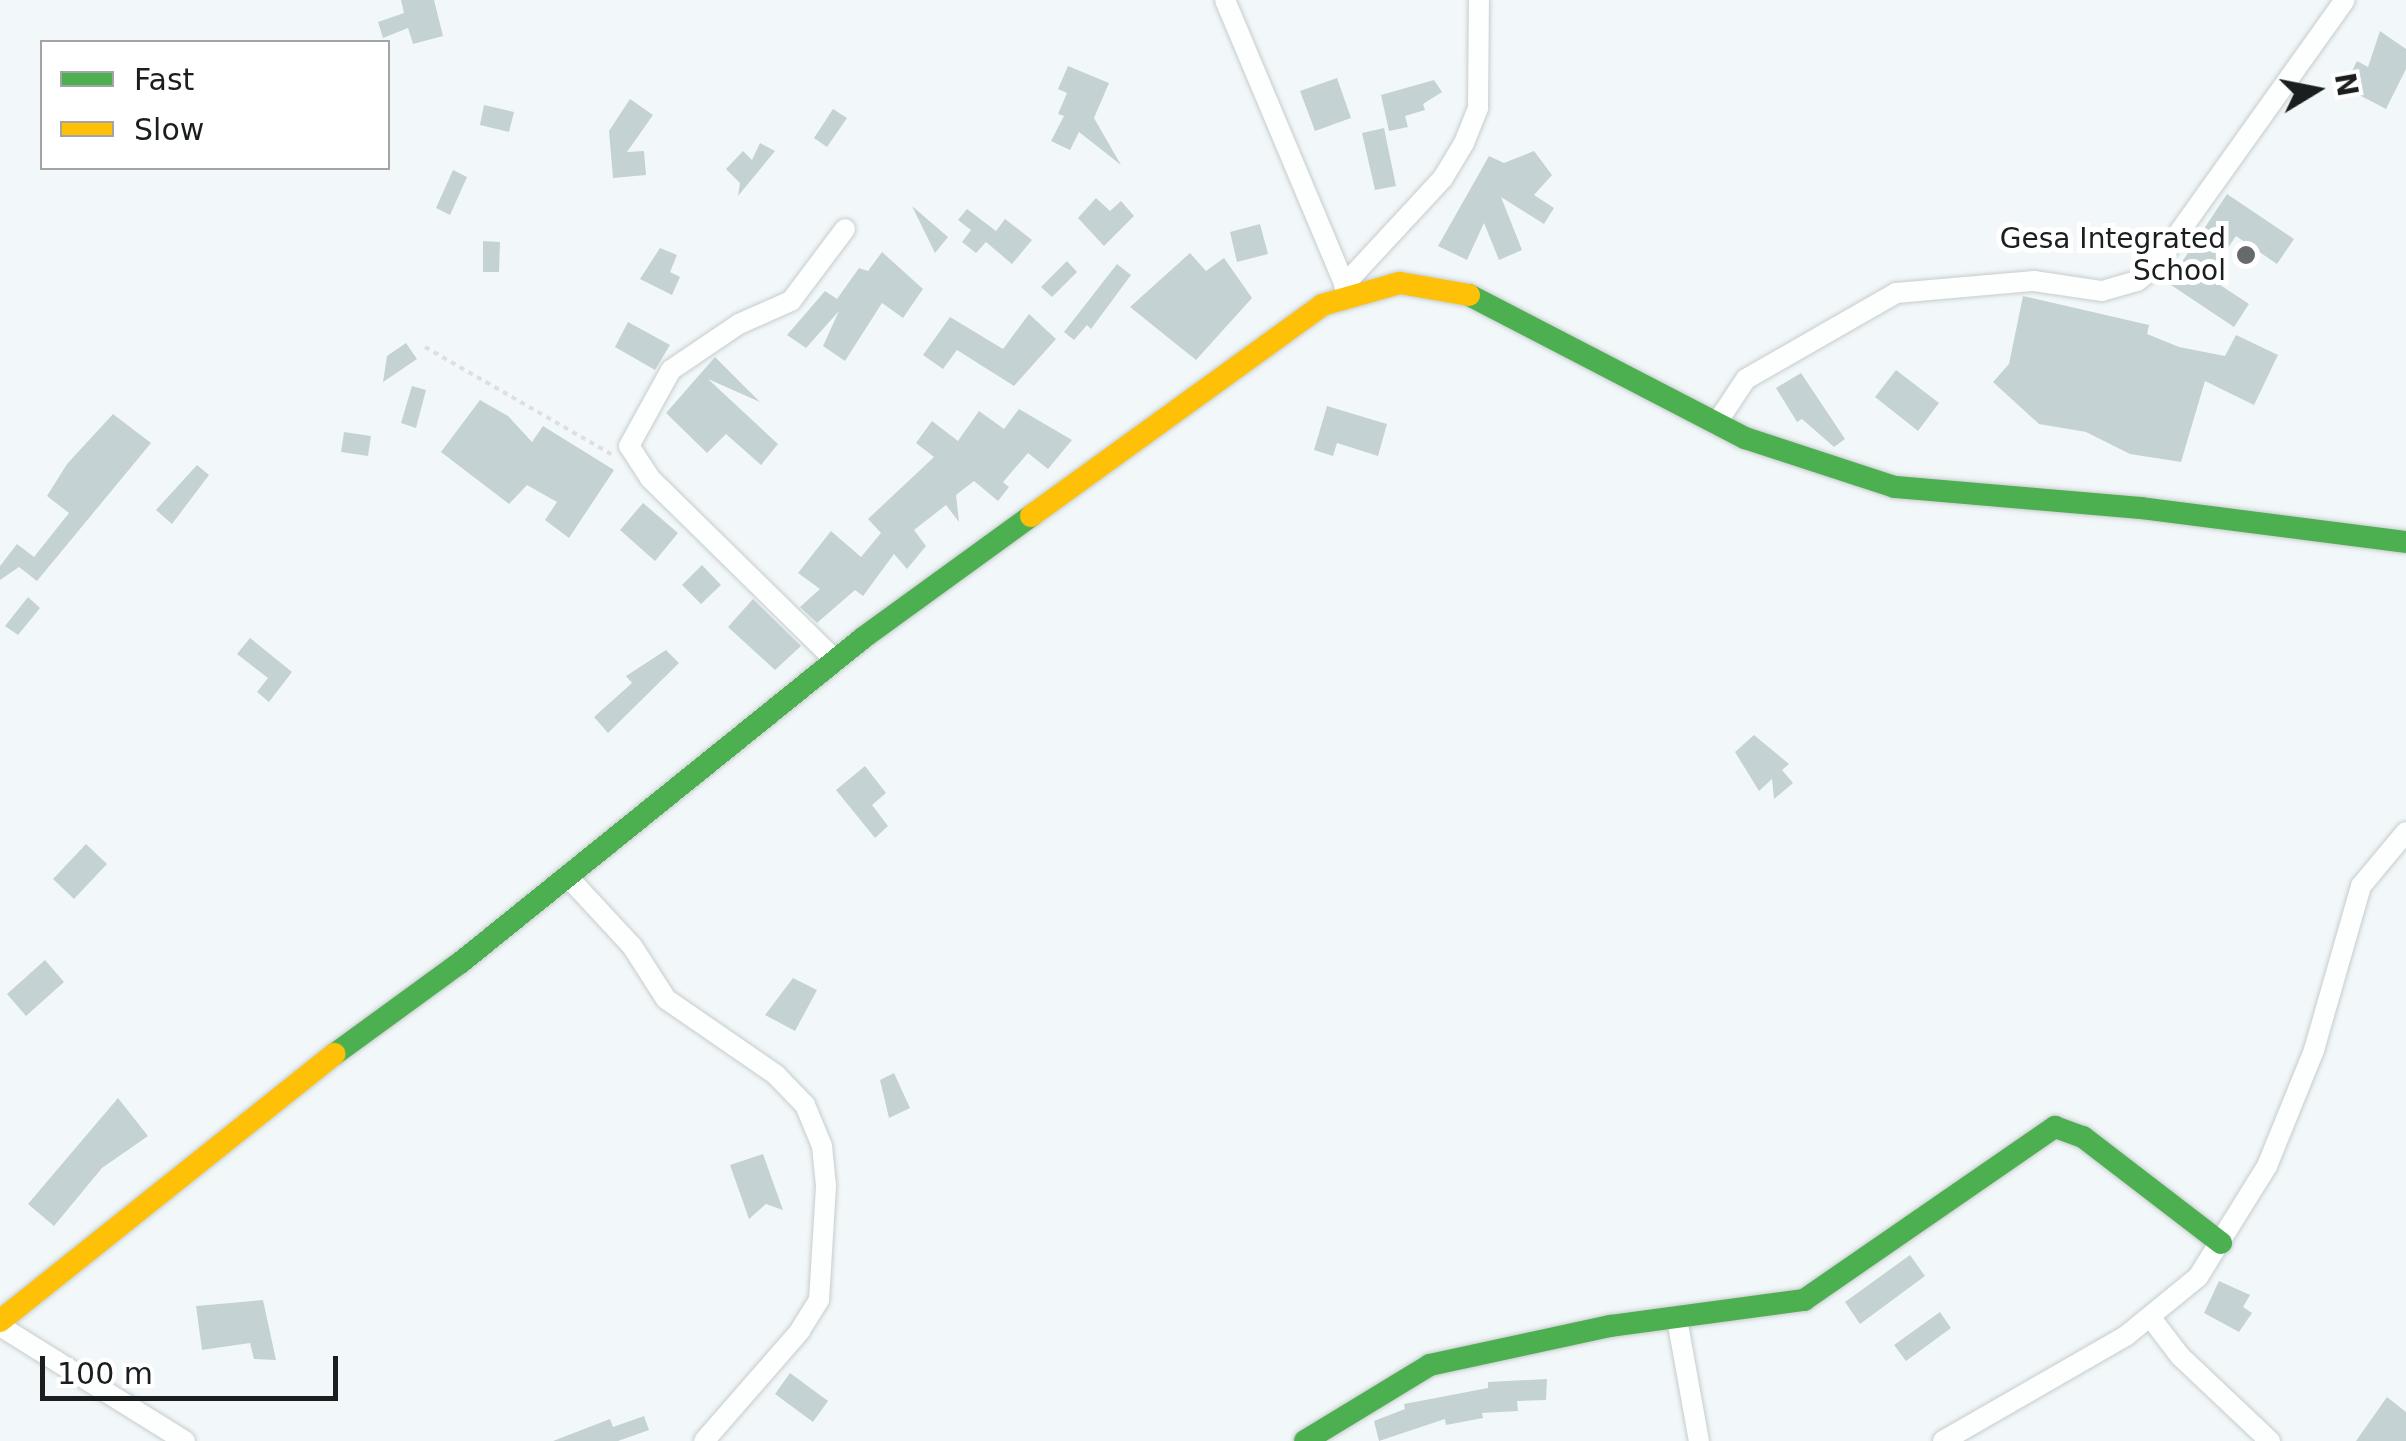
<!DOCTYPE html>
<style>
body{margin:0}
#map{position:relative;width:2406px;height:1441px;overflow:hidden;background:#f2f8f9;font-family:"DejaVu Sans",sans-serif}
div>[style]{position:absolute}
.building>*{inset:0;background:#c4d2d4}
.path>*{height:4px;margin-top:-2px;transform-origin:0;background:repeating-linear-gradient(90deg,#dedfe0 0 5px,transparent 0 10px)}
.roads{filter:drop-shadow(0 0 2px #c7cccd) drop-shadow(0 0 2px #c7cccd)}
.street>*{height:20px;margin:-10px;padding:0 10px;transform-origin:10px;border-radius:10px;background:#fdfefe}
.fast>*{height:22px;margin:-11px;padding:0 11px;transform-origin:11px;border-radius:11px;background:#4caf50}
.slow>*{height:22px;margin:-11px;padding:0 11px;transform-origin:11px;border-radius:11px;background:#ffc107}
.dots>*{width:28px;height:28px;translate:-50% -50%;box-sizing:border-box;border:5px solid #fff;border-radius:50%}
span{translate:-50% -50%;white-space:nowrap;text-align:center;line-height:1.15;-webkit-text-stroke:10px #fff;paint-order:stroke}
.poi-label{font-size:28px;color:#1a1e1e}
.right{translate:-100% -50%;text-align:right}
.legend{position:absolute;left:40px;top:40px;width:350px;height:130px;box-sizing:border-box;background:#fff;border:2px solid #a3a5a5;margin:0;padding:12px 18px;list-style:none;font-size:30px;color:#1a1e1e}
.legend li{display:flex;align-items:center;gap:20px;height:50px}
.legend b{width:50px;border:2px solid #a3a5a5}
.north{position:absolute;left:2266px;top:40px;width:100px;height:100px;-webkit-text-stroke:8px #fff;paint-order:stroke;rotate:80deg;font-size:28px;font-weight:700;line-height:40px;text-align:center;color:#1a1e1e}
.north::after{content:'';display:block;margin:auto;width:35px;height:45px;background:#1a1e1e;clip-path:polygon(50% 0,100% 100%,50% 72%,0 100%)}
.scale{position:absolute;left:40px;top:1356px;width:298px;height:45px;box-sizing:border-box;border:5px solid #1a1e1e;border-top:0;padding-left:12px;font-size:30px;line-height:35px;white-space:nowrap;color:#1a1e1e;-webkit-text-stroke:8px #fff;paint-order:stroke}
</style>
<div id="map">
<div class="building">
<div style="clip-path:polygon(401px 0,434px 0,443px 36px,413px 44px,408px 28px,383px 38px,378px 22px,404px 13px)"></div>
<div style="clip-path:polygon(2380px 31px,2406px 49px,2406px 69px,2386px 109px,2344px 87px,2357px 61px,2368px 67px)"></div>
<div style="clip-path:polygon(1068px 66px,1109px 83px,1094px 118px,1121px 165px,1079px 132px,1070px 150px,1051px 141px,1064px 116px,1058px 114px,1067px 93px,1058px 89px)"></div>
<div style="clip-path:polygon(1337px 78px,1351px 118px,1315px 131px,1300px 91px)"></div>
<div style="clip-path:polygon(1434px 80px,1442px 92px,1423px 104px,1425px 110px,1405px 116px,1408px 127px,1389px 131px,1381px 95px)"></div>
<div style="clip-path:polygon(630px 99px,653px 115px,627px 152px,644px 151px,646px 175px,613px 178px,609px 131px)"></div>
<div style="clip-path:polygon(484px 105px,514px 112px,509px 132px,480px 125px)"></div>
<div style="clip-path:polygon(833px 109px,847px 118px,827px 147px,814px 138px)"></div>
<div style="clip-path:polygon(1384px 128px,1396px 186px,1375px 190px,1362px 133px)"></div>
<div style="clip-path:polygon(760px 143px,775px 151px,738px 196px,740px 183px,726px 169px,743px 151px,752px 160px)"></div>
<div style="clip-path:polygon(1534px 151px,1552px 175px,1534px 195px,1554px 208px,1544px 224px,1501px 197px,1522px 250px,1499px 260px,1484px 223px,1467px 260px,1438px 246px,1489px 156px,1504px 163px)"></div>
<div style="clip-path:polygon(453px 170px,467px 177px,450px 215px,436px 208px)"></div>
<div style="clip-path:polygon(2227px 194px,2294px 239px,2277px 264px,2236px 236px,2208px 277px,2249px 304px,2234px 327px,2168px 283px)"></div>
<div style="clip-path:polygon(1096px 198px,1110px 211px,1121px 201px,1134px 216px,1104px 246px,1078px 218px)"></div>
<div style="clip-path:polygon(912px 206px,948px 237px,935px 253px)"></div>
<div style="clip-path:polygon(967px 209px,996px 231px,1005px 219px,1032px 240px,1012px 264px,986px 242px,976px 253px,962px 242px,971px 230px,958px 220px)"></div>
<div style="clip-path:polygon(1260px 224px,1268px 254px,1237px 262px,1230px 232px)"></div>
<div style="clip-path:polygon(483px 241px,500px 242px,499px 272px,483px 272px)"></div>
<div style="clip-path:polygon(660px 248px,677px 255px,670px 272px,680px 277px,672px 295px,640px 279px)"></div>
<div style="clip-path:polygon(882px 252px,923px 289px,903px 318px,882px 303px,845px 361px,823px 346px,839px 311px,806px 348px,787px 335px,825px 291px,837px 299px,859px 268px,868px 271px)"></div>
<div style="clip-path:polygon(1190px 253px,1206px 271px,1224px 258px,1252px 298px,1196px 360px,1130px 307px)"></div>
<div style="clip-path:polygon(1067px 261px,1077px 272px,1052px 297px,1041px 287px)"></div>
<div style="clip-path:polygon(1117px 264px,1131px 275px,1091px 329px,1087px 325px,1074px 340px,1064px 332px)"></div>
<div style="clip-path:polygon(2023px 296px,2149px 325px,2147px 334px,2179px 347px,2225px 356px,2236px 335px,2278px 355px,2254px 405px,2205px 381px,2181px 462px,2130px 454px,2086px 432px,2039px 424px,1993px 382px,2009px 364px)"></div>
<div style="clip-path:polygon(1029px 314px,1056px 339px,1014px 386px,957px 350px,943px 369px,923px 355px,950px 317px,1003px 349px)"></div>
<div style="clip-path:polygon(628px 322px,670px 345px,655px 370px,615px 347px)"></div>
<div style="clip-path:polygon(406px 343px,417px 359px,383px 382px,387px 356px)"></div>
<div style="clip-path:polygon(715px 357px,760px 402px,708px 379px,778px 444px,761px 465px,726px 434px,707px 453px,666px 413px)"></div>
<div style="clip-path:polygon(1896px 370px,1939px 403px,1918px 431px,1875px 397px)"></div>
<div style="clip-path:polygon(1801px 373px,1845px 439px,1834px 447px,1802px 419px,1797px 422px,1776px 388px)"></div>
<div style="clip-path:polygon(412px 386px,426px 390px,416px 428px,401px 423px)"></div>
<div style="clip-path:polygon(480px 400px,508px 416px,532px 442px,543px 426px,614px 470px,569px 538px,545px 520px,557px 502px,527px 485px,509px 504px,441px 452px)"></div>
<div style="clip-path:polygon(1327px 406px,1387px 424px,1378px 456px,1337px 443px,1333px 456px,1314px 450px)"></div>
<div style="clip-path:polygon(1019px 409px,1072px 440px,1048px 469px,1028px 453px,1003px 482px,1009px 487px,998px 501px,974px 481px,956px 495px,959px 522px,946px 505px,914px 530px,926px 546px,907px 569px,894px 554px,863px 596px,855px 590px,817px 623px,800px 607px,820px 589px,798px 573px,831px 531px,861px 557px,881px 533px,868px 519px,934px 457px,916px 443px,932px 421px,958px 441px,979px 411px,1004px 429px)"></div>
<div style="clip-path:polygon(113px 414px,151px 443px,37px 581px,19px 567px,0 580px,0 566px,17px 544px,34px 557px,69px 513px,47px 496px,67px 464px)"></div>
<div style="clip-path:polygon(344px 432px,371px 436px,368px 456px,341px 452px)"></div>
<div style="clip-path:polygon(197px 465px,209px 475px,172px 524px,156px 510px)"></div>
<div style="clip-path:polygon(643px 503px,678px 533px,655px 561px,620px 530px)"></div>
<div style="clip-path:polygon(702px 565px,721px 585px,701px 604px,682px 585px)"></div>
<div style="clip-path:polygon(28px 597px,40px 608px,18px 635px,5px 626px)"></div>
<div style="clip-path:polygon(753px 599px,801px 646px,775px 670px,728px 627px)"></div>
<div style="clip-path:polygon(250px 638px,292px 672px,269px 702px,257px 692px,268px 678px,237px 654px)"></div>
<div style="clip-path:polygon(666px 650px,679px 663px,608px 733px,594px 717px,632px 683px,626px 676px)"></div>
<div style="clip-path:polygon(1754px 735px,1789px 764px,1782px 770px,1793px 783px,1774px 799px,1772px 779px,1759px 791px,1735px 752px)"></div>
<div style="clip-path:polygon(865px 766px,886px 793px,872px 805px,888px 826px,875px 838px,836px 790px)"></div>
<div style="clip-path:polygon(86px 844px,107px 864px,74px 899px,53px 879px)"></div>
<div style="clip-path:polygon(45px 960px,64px 982px,26px 1016px,7px 994px)"></div>
<div style="clip-path:polygon(793px 978px,817px 990px,795px 1031px,765px 1015px)"></div>
<div style="clip-path:polygon(894px 1073px,910px 1108px,889px 1118px,880px 1080px)"></div>
<div style="clip-path:polygon(118px 1098px,148px 1136px,102px 1168px,54px 1226px,28px 1204px)"></div>
<div style="clip-path:polygon(763px 1154px,783px 1210px,766px 1204px,749px 1219px,730px 1165px)"></div>
<div style="clip-path:polygon(1910px 1255px,1925px 1276px,1860px 1324px,1845px 1302px)"></div>
<div style="clip-path:polygon(2219px 1281px,2250px 1295px,2243px 1307px,2252px 1313px,2239px 1332px,2204px 1313px)"></div>
<div style="clip-path:polygon(263px 1300px,276px 1360px,254px 1359px,250px 1343px,202px 1350px,196px 1306px)"></div>
<div style="clip-path:polygon(1940px 1312px,1951px 1328px,1906px 1361px,1894px 1345px)"></div>
<div style="clip-path:polygon(790px 1373px,828px 1401px,813px 1422px,775px 1394px)"></div>
<div style="clip-path:polygon(1547px 1379px,1546px 1400px,1517px 1401px,1518px 1411px,1482px 1413px,1483px 1418px,1446px 1425px,1445px 1419px,1379px 1441px,1374px 1421px,1405px 1409px,1404px 1404px,1488px 1388px,1488px 1382px)"></div>
<div style="clip-path:polygon(2387px 1397px,2406px 1412px,2406px 1441px,2356px 1441px)"></div>
<div style="clip-path:polygon(644px 1416px,649px 1430px,618px 1441px,553px 1441px,610px 1419px,613px 1427px)"></div>
</div>
<div class="path">
<div style="left:425px;top:347px;width:215px;rotate:29.9deg"></div>
</div>
<div class="roads">
<div class="street">
<div style="left:1225px;top:0;width:318px;rotate:67.2deg"></div>
<div style="left:1344px;top:285px;width:146px;rotate:-47.2deg"></div>
<div style="left:1443px;top:178px;width:41px;rotate:-59deg"></div>
<div style="left:1464px;top:143px;width:38px;rotate:-68deg"></div>
<div style="left:1478px;top:108px;width:108px;rotate:-89.5deg"></div>
<div style="left:1716px;top:424px;width:54px;rotate:-56.3deg"></div>
<div style="left:1746px;top:379px;width:173px;rotate:-29.8deg"></div>
<div style="left:1896px;top:293px;width:139px;rotate:-5deg"></div>
<div style="left:2034px;top:281px;width:69px;rotate:8.4deg"></div>
<div style="left:2102px;top:291px;width:36px;rotate:-16deg"></div>
<div style="left:2137px;top:281px;width:20px;rotate:-37deg"></div>
<div style="left:2153px;top:269px;width:330px;rotate:-54.5deg"></div>
<div style="left:836px;top:661px;width:261px;rotate:-135.5deg"></div>
<div style="left:650px;top:478px;width:38px;rotate:-123deg"></div>
<div style="left:629px;top:446px;width:87px;rotate:-61.1deg"></div>
<div style="left:671px;top:370px;width:82px;rotate:-34.1deg"></div>
<div style="left:739px;top:324px;width:57px;rotate:-23.9deg"></div>
<div style="left:791px;top:301px;width:90px;rotate:-53.1deg"></div>
<div style="left:568px;top:877px;width:94px;rotate:47.2deg"></div>
<div style="left:632px;top:946px;width:63px;rotate:57.3deg"></div>
<div style="left:666px;top:999px;width:134px;rotate:34.6deg"></div>
<div style="left:776px;top:1075px;width:42px;rotate:46deg"></div>
<div style="left:805px;top:1105px;width:44px;rotate:67.5deg"></div>
<div style="left:822px;top:1146px;width:40px;rotate:84.3deg"></div>
<div style="left:826px;top:1186px;width:114px;rotate:93.5deg"></div>
<div style="left:819px;top:1300px;width:36px;rotate:122deg"></div>
<div style="left:800px;top:1331px;width:146px;rotate:131.1deg"></div>
<div style="left:2151px;top:1318px;width:48px;rotate:52.7deg"></div>
<div style="left:2180px;top:1356px;width:124px;rotate:43.4deg"></div>
<div style="left:1677px;top:1319px;width:124px;rotate:79.8deg"></div>
<div style="left:0;top:1326px;width:218px;rotate:31.9deg"></div>
<div style="left:1943px;top:1441px;width:212px;rotate:-29.9deg"></div>
<div style="left:2127px;top:1335px;width:92px;rotate:-39.2deg"></div>
<div style="left:2198px;top:1277px;width:131px;rotate:-58.1deg"></div>
<div style="left:2267px;top:1166px;width:125px;rotate:-67.9deg"></div>
<div style="left:2314px;top:1050px;width:171px;rotate:-74deg"></div>
<div style="left:2361px;top:886px;width:70px;rotate:-50.2deg"></div>
</div>
<div class="fast">
<div style="left:1469px;top:295px;width:311px;rotate:27.4deg"></div>
<div style="left:1745px;top:438px;width:158px;rotate:18.1deg"></div>
<div style="left:1895px;top:487px;width:247px;rotate:4.9deg"></div>
<div style="left:2141px;top:508px;width:267px;rotate:7.3deg"></div>
<div style="left:335px;top:1054px;width:155px;rotate:-36.1deg"></div>
<div style="left:460px;top:963px;width:518px;rotate:-38.88deg"></div>
<div style="left:863px;top:638px;width:208px;rotate:-36deg"></div>
<div style="left:1305px;top:1441px;width:146px;rotate:-31.3deg"></div>
<div style="left:1430px;top:1365px;width:185px;rotate:-12.2deg"></div>
<div style="left:1611px;top:1326px;width:195px;rotate:-7.7deg"></div>
<div style="left:1804px;top:1300px;width:305px;rotate:-34.6deg"></div>
<div style="left:2055px;top:1127px;width:30px;rotate:20deg"></div>
<div style="left:2083px;top:1137px;width:174px;rotate:37.5deg"></div>
</div>
<div class="slow">
<div style="left:1031px;top:516px;width:359px;rotate:-35.9deg"></div>
<div style="left:1322px;top:305px;width:81px;rotate:-15.8deg"></div>
<div style="left:1400px;top:283px;width:70px;rotate:9.9deg"></div>
<div style="left:0;top:1321px;width:428px;rotate:-38.6deg"></div>
</div>
</div>
<div class="dots">
<div style="left:2246px;top:255px;background:#666a6b"></div>
</div>
<div class="poi-label">
<span class="right" style="left:2226px;top:255px">Gesa Integrated<br>School</span>
</div>
<ul class="legend">
<li><b style="height:12px;background:#4caf50"></b>Fast</li>
<li><b style="height:12px;background:#ffc107"></b>Slow</li>
</ul>
<div class="north">N</div>
<div class="scale">100 m</div>
</div>
